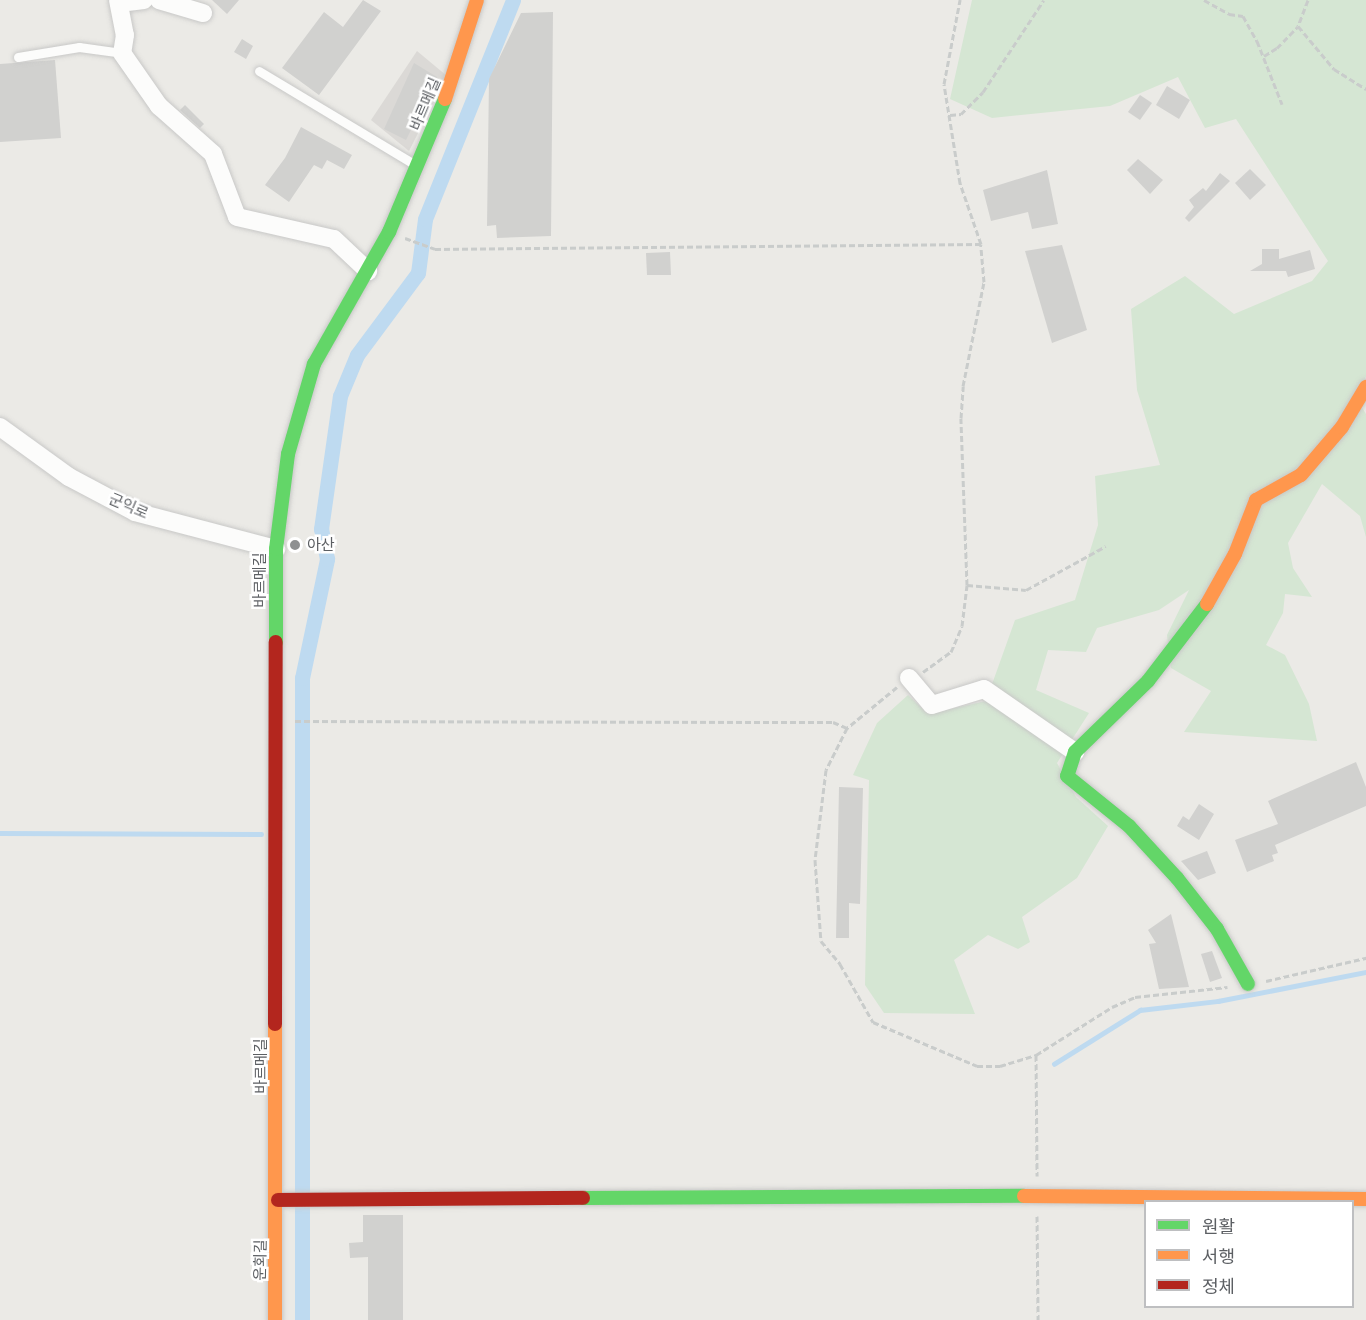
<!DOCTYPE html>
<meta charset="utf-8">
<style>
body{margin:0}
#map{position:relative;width:1366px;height:1320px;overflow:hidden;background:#ebeae6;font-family:Helvetica,"Noto Sans KR",sans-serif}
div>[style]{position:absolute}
.industrial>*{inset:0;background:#dbd9d6}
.green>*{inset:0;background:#d5e6d3}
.stream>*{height:4.5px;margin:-2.25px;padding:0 2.25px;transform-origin:2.25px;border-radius:2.25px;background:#bedaf0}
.canal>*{height:15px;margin:-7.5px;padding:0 7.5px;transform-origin:7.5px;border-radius:7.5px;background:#bedaf0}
.building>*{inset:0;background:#d1d1cf}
.path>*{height:3px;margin-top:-1.5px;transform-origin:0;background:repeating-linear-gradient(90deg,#c9cccb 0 6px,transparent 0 9px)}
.roads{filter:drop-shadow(0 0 2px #c8c8c7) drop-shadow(0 0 2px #c8c8c7)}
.lane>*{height:9px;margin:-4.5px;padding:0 4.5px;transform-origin:4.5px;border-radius:4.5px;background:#fcfcfb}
.street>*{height:18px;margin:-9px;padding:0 9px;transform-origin:9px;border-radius:9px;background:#fcfcfb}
.fast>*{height:14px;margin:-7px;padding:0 7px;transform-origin:7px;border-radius:7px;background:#63d668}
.slow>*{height:14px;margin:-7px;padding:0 7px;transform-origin:7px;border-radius:7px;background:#ff974d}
.jam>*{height:14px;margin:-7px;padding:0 7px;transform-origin:7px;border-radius:7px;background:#b3261e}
.dots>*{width:16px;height:16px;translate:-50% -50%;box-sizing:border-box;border:3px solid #fff;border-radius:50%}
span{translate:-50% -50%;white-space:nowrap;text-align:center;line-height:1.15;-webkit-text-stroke:5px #fff;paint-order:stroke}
.street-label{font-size:15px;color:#5c5f63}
.poi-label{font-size:15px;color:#5c5f63}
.left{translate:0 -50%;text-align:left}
.legend{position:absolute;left:1144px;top:1200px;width:210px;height:108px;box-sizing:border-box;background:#fff;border:2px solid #bebfc1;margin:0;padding:8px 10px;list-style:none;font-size:18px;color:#5c5f63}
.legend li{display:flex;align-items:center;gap:12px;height:30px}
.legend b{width:30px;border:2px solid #bebfc1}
</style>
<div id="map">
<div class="industrial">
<div style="clip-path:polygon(417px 51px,447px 76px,409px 151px,371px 120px)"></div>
</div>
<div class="green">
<div style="clip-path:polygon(972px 0,1366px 0,1366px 376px,1358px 401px,1366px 414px,1366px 537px,1360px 516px,1322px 484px,1288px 543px,1293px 568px,1312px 597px,1285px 594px,1283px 613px,1266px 645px,1285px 655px,1309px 704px,1317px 741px,1184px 732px,1211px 691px,1171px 668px,1167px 635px,1189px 590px,1159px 610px,1097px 628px,1086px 652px,1048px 650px,1036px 690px,1089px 713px,1057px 763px,1076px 797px,1108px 826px,1077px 878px,1022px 917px,1030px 942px,1018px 949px,988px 935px,954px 960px,975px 1014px,884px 1013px,865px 985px,869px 780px,853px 775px,877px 723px,908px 695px,928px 714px,986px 701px,1015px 620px,1075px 600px,1098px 525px,1095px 476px,1160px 465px,1137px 390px,1131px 309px,1185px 276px,1234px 314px,1312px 281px,1328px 261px,1236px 119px,1205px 128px,1178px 77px,1110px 106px,992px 118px,950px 99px)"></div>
</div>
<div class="stream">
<div style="left:0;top:833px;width:261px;rotate:0.2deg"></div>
<div style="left:1054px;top:1064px;width:102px;rotate:-32.1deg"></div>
<div style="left:1140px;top:1010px;width:79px;rotate:-6.6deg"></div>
<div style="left:1218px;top:1001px;width:151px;rotate:-11.1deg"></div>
</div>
<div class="canal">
<div style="left:302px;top:1320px;width:642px;rotate:-90deg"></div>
<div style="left:302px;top:678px;width:122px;rotate:-78.1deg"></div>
<div style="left:327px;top:559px;width:31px;rotate:-101deg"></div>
<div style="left:321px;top:529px;width:134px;rotate:-81.9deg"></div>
<div style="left:340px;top:396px;width:44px;rotate:-67.5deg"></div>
<div style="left:357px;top:355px;width:102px;rotate:-53.4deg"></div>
<div style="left:418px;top:273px;width:54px;rotate:-82.6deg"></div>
<div style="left:425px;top:219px;width:236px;rotate:-68.1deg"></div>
</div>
<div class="building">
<div style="clip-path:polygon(212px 0,239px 0,227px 14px)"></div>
<div style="clip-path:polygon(363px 0,381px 11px,319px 95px,282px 68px,324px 12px,343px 27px)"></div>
<div style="clip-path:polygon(553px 12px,551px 236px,497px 238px,496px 225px,487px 226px,489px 79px,521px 13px)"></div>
<div style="clip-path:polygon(242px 39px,253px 46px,246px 59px,234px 52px)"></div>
<div style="clip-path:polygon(55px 60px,61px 138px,0 142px,0 64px)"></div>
<div style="clip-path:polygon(414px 63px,437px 77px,406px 140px,384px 129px)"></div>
<div style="clip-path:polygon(1167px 86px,1190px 100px,1179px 119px,1156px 105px)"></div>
<div style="clip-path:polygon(1140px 95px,1152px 103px,1140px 120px,1128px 112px)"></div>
<div style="clip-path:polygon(185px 105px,204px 124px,200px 128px,180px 110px)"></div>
<div style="clip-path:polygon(301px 127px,352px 155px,344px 169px,327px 160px,322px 169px,314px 165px,289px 202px,265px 185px,285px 158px)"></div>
<div style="clip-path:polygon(1138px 159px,1163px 180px,1150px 194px,1127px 170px)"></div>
<div style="clip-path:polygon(1250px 169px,1266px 185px,1250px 200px,1235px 183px)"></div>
<div style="clip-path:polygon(1047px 170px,1058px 224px,1032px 229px,1028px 212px,991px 221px,983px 190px)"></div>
<div style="clip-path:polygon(1220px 173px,1230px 181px,1189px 222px,1185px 218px,1194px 207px,1189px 200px,1203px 188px,1206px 191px)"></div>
<div style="clip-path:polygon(1062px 245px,1087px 330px,1052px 343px,1025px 251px)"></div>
<div style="clip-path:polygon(1262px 249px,1279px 249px,1279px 259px,1310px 250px,1315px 269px,1288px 277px,1286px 271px,1250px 271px,1262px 264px)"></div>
<div style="clip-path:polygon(670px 252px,671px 275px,647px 275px,646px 253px)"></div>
<div style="clip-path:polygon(1356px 762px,1366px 787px,1366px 806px,1275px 845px,1278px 853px,1272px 855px,1274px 861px,1247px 872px,1235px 840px,1278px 824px,1268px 801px)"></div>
<div style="clip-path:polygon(839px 787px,863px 788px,860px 904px,849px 903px,849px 938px,836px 938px)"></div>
<div style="clip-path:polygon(1199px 804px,1214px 814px,1199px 840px,1177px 826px,1183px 816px,1189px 820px)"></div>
<div style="clip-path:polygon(1207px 851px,1216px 873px,1198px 880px,1181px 861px)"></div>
<div style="clip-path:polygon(1171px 914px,1189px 987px,1159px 989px,1149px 944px,1156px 943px,1148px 930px)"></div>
<div style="clip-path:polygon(1212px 951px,1222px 978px,1210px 982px,1201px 954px)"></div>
<div style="clip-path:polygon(363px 1215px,403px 1215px,403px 1320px,368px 1320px,368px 1257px,350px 1258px,349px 1243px,363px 1242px)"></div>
</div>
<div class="path">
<div style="left:1204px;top:0;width:29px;rotate:29deg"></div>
<div style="left:1229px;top:14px;width:14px;rotate:8deg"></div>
<div style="left:1243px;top:16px;width:29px;rotate:61deg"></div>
<div style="left:1257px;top:41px;width:68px;rotate:68.4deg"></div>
<div style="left:1308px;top:0;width:28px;rotate:111deg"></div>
<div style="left:1298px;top:26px;width:56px;rotate:50.1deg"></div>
<div style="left:1334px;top:69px;width:38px;rotate:32deg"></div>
<div style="left:1264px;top:56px;width:15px;rotate:-32deg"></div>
<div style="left:1277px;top:48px;width:30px;rotate:-46deg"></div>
<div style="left:950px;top:115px;width:11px;rotate:-5deg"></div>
<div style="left:961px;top:114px;width:31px;rotate:-45deg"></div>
<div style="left:983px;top:92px;width:110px;rotate:-56.5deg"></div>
<div style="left:405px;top:238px;width:32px;rotate:20deg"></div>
<div style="left:435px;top:249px;width:546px;rotate:-0.52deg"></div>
<div style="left:967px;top:585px;width:59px;rotate:4.8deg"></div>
<div style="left:1026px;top:590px;width:91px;rotate:-28.8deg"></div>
<div style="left:923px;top:672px;width:34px;rotate:-36deg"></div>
<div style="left:951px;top:652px;width:28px;rotate:-67deg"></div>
<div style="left:962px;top:626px;width:41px;rotate:-83deg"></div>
<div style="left:967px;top:585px;width:167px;rotate:-92.1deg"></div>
<div style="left:961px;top:418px;width:32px;rotate:-86deg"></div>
<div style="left:963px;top:386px;width:106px;rotate:-78.6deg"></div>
<div style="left:984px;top:282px;width:38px;rotate:-95deg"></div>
<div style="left:981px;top:244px;width:65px;rotate:-109deg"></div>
<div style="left:960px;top:183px;width:100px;rotate:-99.2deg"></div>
<div style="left:944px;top:84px;width:86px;rotate:-79.2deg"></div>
<div style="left:897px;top:687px;width:65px;rotate:140.6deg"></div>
<div style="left:847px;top:728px;width:47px;rotate:116.6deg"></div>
<div style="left:826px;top:770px;width:91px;rotate:97deg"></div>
<div style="left:815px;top:860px;width:81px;rotate:85.8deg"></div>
<div style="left:821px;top:941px;width:30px;rotate:50deg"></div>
<div style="left:840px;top:964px;width:67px;rotate:60.4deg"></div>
<div style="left:873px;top:1022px;width:113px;rotate:22.9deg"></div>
<div style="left:977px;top:1066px;width:23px"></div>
<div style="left:1000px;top:1066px;width:38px;rotate:-17deg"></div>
<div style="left:1036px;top:1055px;width:90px;rotate:-32.3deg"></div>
<div style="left:1112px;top:1007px;width:25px;rotate:-23deg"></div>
<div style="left:1135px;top:997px;width:93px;rotate:-6.2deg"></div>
<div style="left:295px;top:721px;width:538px;rotate:0.11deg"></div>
<div style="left:833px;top:722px;width:15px;rotate:23deg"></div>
<div style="left:1266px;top:981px;width:103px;rotate:-13deg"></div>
<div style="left:1036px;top:1055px;width:121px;rotate:89.5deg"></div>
<div style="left:1037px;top:1216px;width:104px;rotate:89.4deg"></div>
</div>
<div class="roads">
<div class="lane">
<div style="left:18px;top:57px;width:62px;rotate:-9.3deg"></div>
<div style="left:79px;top:47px;width:43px;rotate:7.9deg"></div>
<div style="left:259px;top:71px;width:181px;rotate:31deg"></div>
</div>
<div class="street">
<div style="left:118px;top:0;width:36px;rotate:79deg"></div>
<div style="left:125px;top:35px;width:18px;rotate:99deg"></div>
<div style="left:122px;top:53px;width:65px;rotate:55.1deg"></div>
<div style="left:159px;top:106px;width:72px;rotate:41.6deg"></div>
<div style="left:213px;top:154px;width:67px;rotate:69.1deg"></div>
<div style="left:237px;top:217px;width:99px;rotate:12.8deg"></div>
<div style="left:334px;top:239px;width:47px;rotate:43.3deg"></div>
<div style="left:159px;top:0;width:46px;rotate:16.5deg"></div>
<div style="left:119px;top:3px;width:25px;rotate:-7deg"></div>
<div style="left:0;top:427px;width:85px;rotate:35.9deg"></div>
<div style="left:69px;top:477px;width:75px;rotate:27.9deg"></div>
<div style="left:135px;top:512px;width:146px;rotate:14.7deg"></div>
<div style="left:909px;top:678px;width:35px;rotate:50deg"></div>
<div style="left:932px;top:705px;width:54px;rotate:-17.1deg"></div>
<div style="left:984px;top:689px;width:111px;rotate:34.7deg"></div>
</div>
<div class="fast">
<div style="left:1207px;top:604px;width:97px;rotate:127.5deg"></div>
<div style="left:1148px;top:681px;width:102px;rotate:135.8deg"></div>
<div style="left:1075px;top:752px;width:25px;rotate:108deg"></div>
<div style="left:1067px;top:776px;width:80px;rotate:38.9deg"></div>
<div style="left:1129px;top:826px;width:71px;rotate:47.3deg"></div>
<div style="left:1177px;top:878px;width:65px;rotate:51.9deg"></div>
<div style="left:1217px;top:929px;width:63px;rotate:60.6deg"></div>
<div style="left:276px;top:642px;width:93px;rotate:-90deg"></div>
<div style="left:276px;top:549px;width:96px;rotate:-82.8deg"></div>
<div style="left:288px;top:454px;width:94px;rotate:-73.9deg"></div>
<div style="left:314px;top:364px;width:152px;rotate:-60.4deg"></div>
<div style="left:389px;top:232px;width:144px;rotate:-67.2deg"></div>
<div style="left:583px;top:1198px;width:441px;rotate:-0.3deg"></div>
</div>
<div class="slow">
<div style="left:445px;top:99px;width:104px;rotate:-72.1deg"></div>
<div style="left:1207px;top:604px;width:57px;rotate:-60.8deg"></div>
<div style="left:1235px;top:554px;width:58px;rotate:-68.7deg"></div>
<div style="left:1256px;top:500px;width:51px;rotate:-29.1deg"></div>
<div style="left:1301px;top:475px;width:63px;rotate:-49.5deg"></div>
<div style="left:1342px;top:427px;width:47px;rotate:-59deg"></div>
<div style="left:1024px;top:1196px;width:342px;rotate:0.5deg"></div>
<div style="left:275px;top:1320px;width:296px;rotate:-90deg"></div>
</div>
<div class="jam">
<div style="left:275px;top:1024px;width:382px;rotate:-89.9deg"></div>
<div style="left:278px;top:1200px;width:305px;rotate:-0.4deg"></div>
</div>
</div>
<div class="dots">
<div style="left:295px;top:545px;background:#8e9091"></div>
</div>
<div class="street-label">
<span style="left:425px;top:104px;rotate:-67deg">바르메길</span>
<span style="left:129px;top:506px;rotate:23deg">군익로</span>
<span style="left:260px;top:580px;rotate:-90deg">바르메길</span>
<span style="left:261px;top:1066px;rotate:-90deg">바르메길</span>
<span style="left:260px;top:1260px;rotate:-89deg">운회길</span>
</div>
<div class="poi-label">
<span class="left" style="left:307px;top:545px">아산</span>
</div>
<ul class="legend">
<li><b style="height:8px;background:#63d668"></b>원활</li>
<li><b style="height:8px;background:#ff974d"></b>서행</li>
<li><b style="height:8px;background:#b3261e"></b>정체</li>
</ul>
</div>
